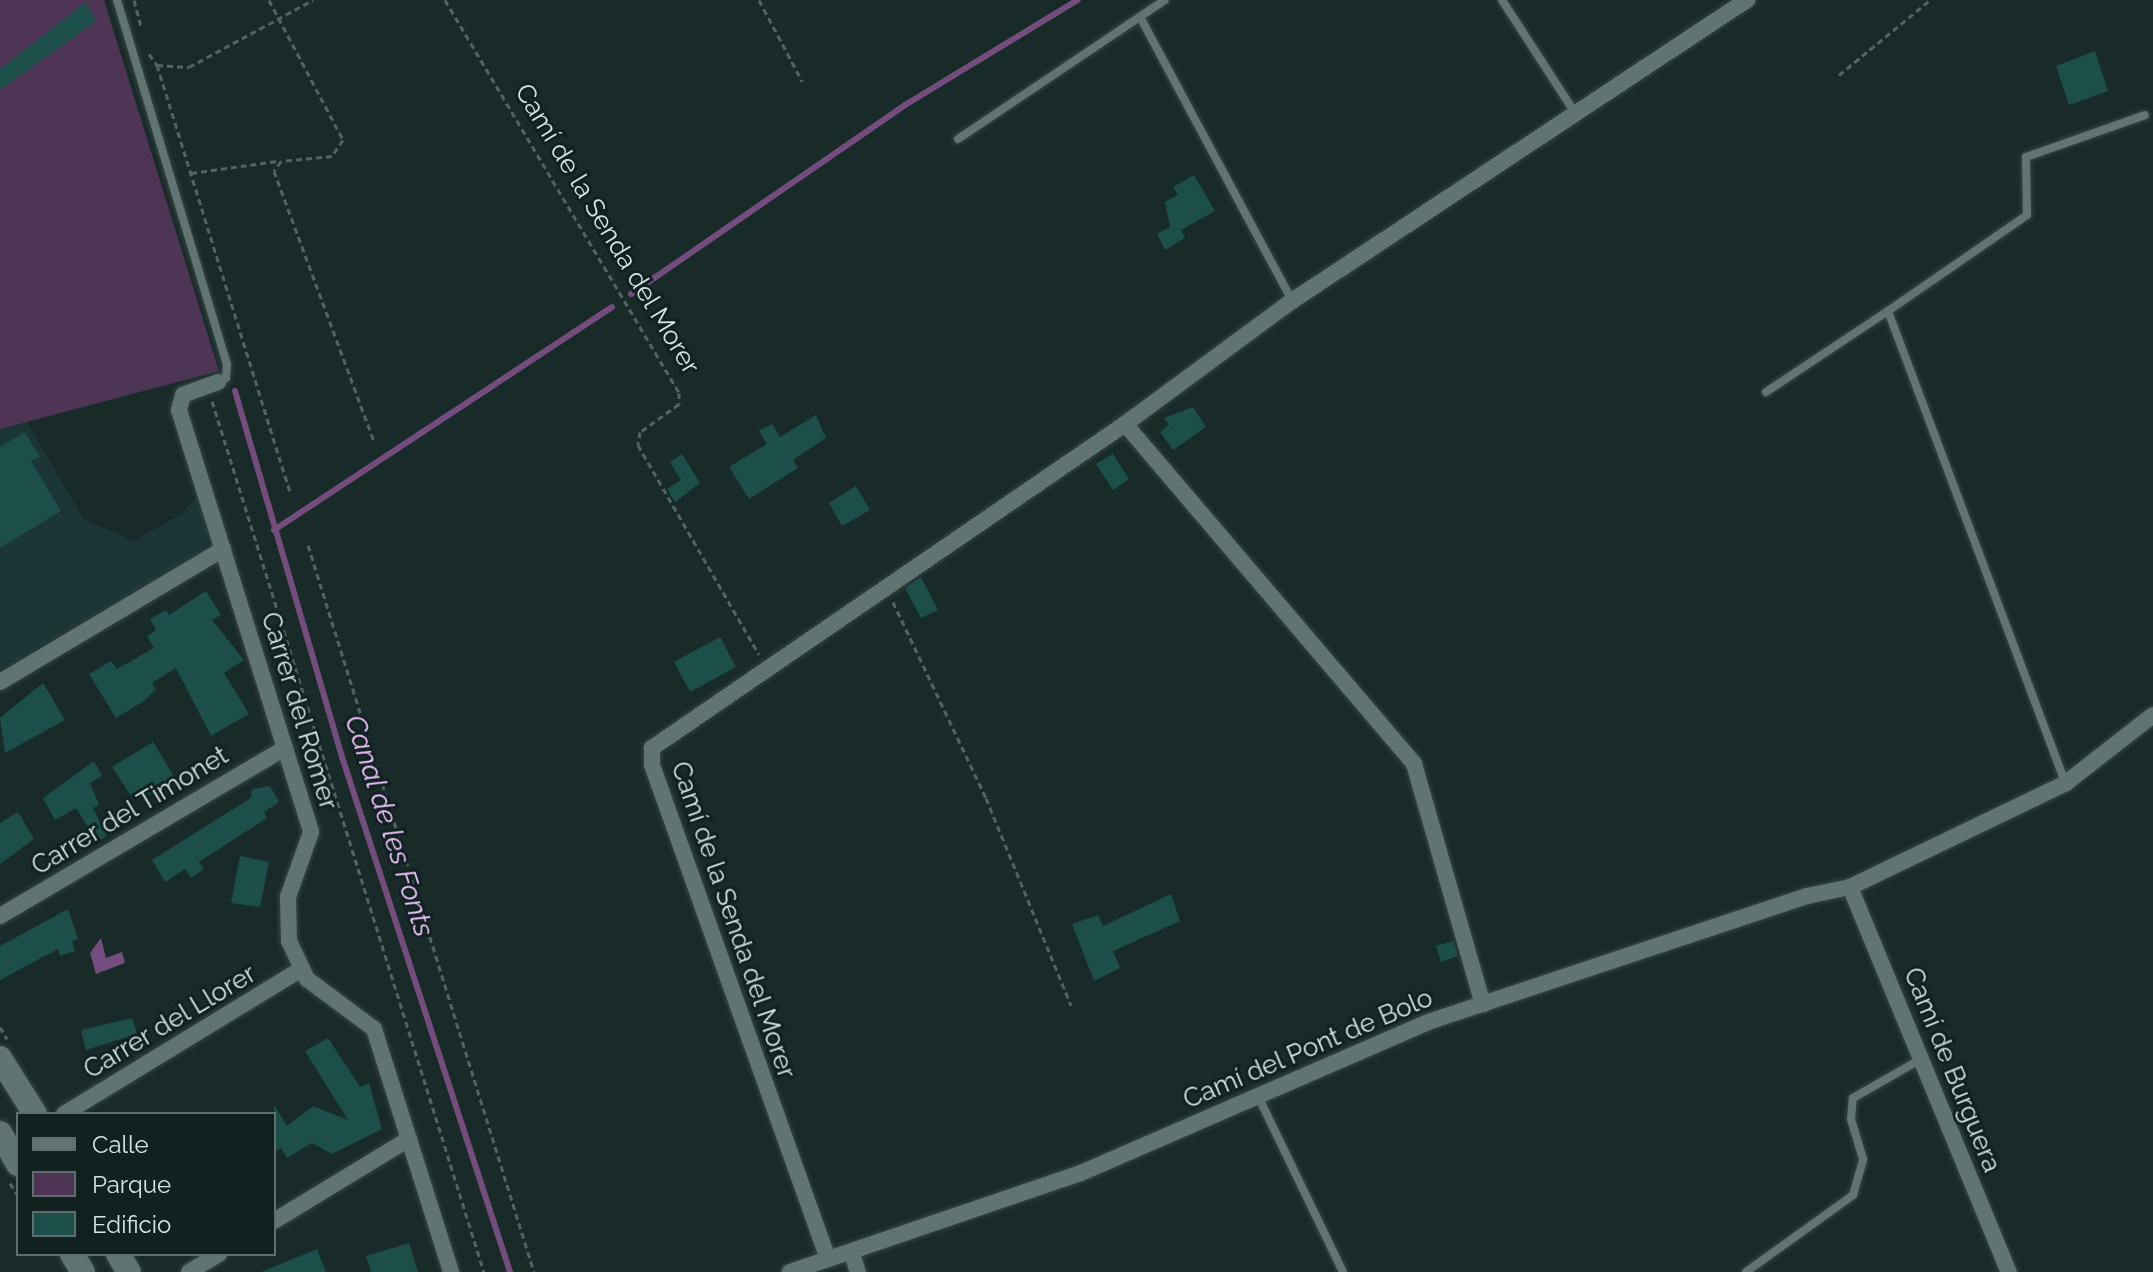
<!DOCTYPE html>
<meta charset="utf-8">
<style>
body{margin:0}
#map{position:relative;width:2153px;height:1272px;overflow:hidden;background:#192b29;font-family:Raleway,sans-serif}
div>[style]{position:absolute}
.built>*{inset:0;background:#1b3634}
.green>*{inset:0;background:#4e3555}
.water>*{inset:0;background:#744d7e}
.stream>*{height:6px;margin:-3px;padding:0 3px;transform-origin:3px;border-radius:3px;background:#744d7e}
.building>*{inset:0;background:#1c4e4a}
.path>*{height:3px;margin-top:-1.5px;transform-origin:0;background:repeating-linear-gradient(90deg,#536361 0 6px,transparent 0 10px)}
.roads{filter:drop-shadow(0 0 2px #364544) drop-shadow(0 0 2px #364544)}
.lane>*{height:8px;margin:-4px;padding:0 4px;transform-origin:4px;border-radius:4px;background:#607471}
.street>*{height:16px;margin:-8px;padding:0 8px;transform-origin:8px;border-radius:8px;background:#607471}
.secondary>*{height:24px;margin:-12px;padding:0 12px;transform-origin:12px;border-radius:12px;background:#607471}
span{translate:-50% -50%;white-space:nowrap;text-align:center;line-height:1.15;-webkit-text-stroke:6px #102120;paint-order:stroke}
.street-label{font-size:26px;color:#d7e2e1}
.water-label{font-size:28px;color:#f1c3fe;font-style:italic}
.legend{position:absolute;left:16px;top:1112px;width:260px;height:144px;box-sizing:border-box;background:#102120;border:2px solid #606e6d;margin:0;padding:10px 14px;list-style:none;font-size:24px;color:#d7e2e1}
.legend li{display:flex;align-items:center;gap:16px;height:40px}
.legend b{width:40px;border:2px solid #606e6d}
</style>
<div id="map">
<div class="built">
<div style="clip-path:polygon(26px 421px,84px 519px,133px 541px,182px 514px,197px 497px,210px 538px,202px 550px,0 670px,0 429px)"></div>
</div>
<div class="green">
<div style="clip-path:polygon(0 0,104px 0,219px 371px,0 429px)"></div>
</div>
<div class="water">
<div style="clip-path:polygon(101px 938px,106px 958px,122px 952px,125px 963px,96px 974px,90px 953px)"></div>
</div>
<div class="stream">
<div style="left:631px;top:294px;width:333px;rotate:-34.6deg"></div>
<div style="left:905px;top:105px;width:202px;rotate:-31.3deg"></div>
<div style="left:235px;top:391px;width:381px;rotate:73.7deg"></div>
<div style="left:342px;top:757px;width:542px;rotate:71.93deg"></div>
<div style="left:274px;top:530px;width:405px;rotate:-33.4deg"></div>
</div>
<div class="building">
<div style="clip-path:polygon(86px 2px,96px 21px,0 90px,0 69px)"></div>
<div style="clip-path:polygon(2095px 51px,2108px 91px,2069px 105px,2056px 66px)"></div>
<div style="clip-path:polygon(1194px 175px,1215px 211px,1181px 230px,1185px 238px,1165px 250px,1157px 234px,1170px 227px,1165px 202px,1178px 195px,1173px 187px)"></div>
<div style="clip-path:polygon(1193px 407px,1206px 427px,1173px 450px,1160px 432px,1169px 425px,1164px 418px)"></div>
<div style="clip-path:polygon(816px 415px,826px 438px,793px 460px,798px 468px,749px 499px,729px 467px,767px 444px,759px 431px,772px 424px,780px 437px)"></div>
<div style="clip-path:polygon(25px 432px,40px 457px,31px 461px,61px 511px,0 548px,0 447px)"></div>
<div style="clip-path:polygon(682px 454px,700px 483px,675px 502px,667px 489px,681px 480px,670px 462px)"></div>
<div style="clip-path:polygon(1113px 454px,1129px 479px,1113px 490px,1096px 464px)"></div>
<div style="clip-path:polygon(856px 486px,870px 510px,842px 526px,829px 503px)"></div>
<div style="clip-path:polygon(921px 577px,938px 610px,921px 618px,905px 588px)"></div>
<div style="clip-path:polygon(206px 591px,221px 615px,212px 620px,244px 660px,224px 673px,249px 714px,211px 736px,176px 668px,152px 683px,156px 689px,144px 701px,116px 718px,89px 674px,111px 661px,117px 669px,154px 648px,147px 636px,156px 630px,150px 619px,166px 610px,169px 615px)"></div>
<div style="clip-path:polygon(720px 637px,736px 667px,690px 692px,674px 662px)"></div>
<div style="clip-path:polygon(43px 683px,65px 720px,5px 753px,0 718px)"></div>
<div style="clip-path:polygon(153px 742px,175px 778px,142px 799px,138px 791px,131px 796px,112px 767px)"></div>
<div style="clip-path:polygon(94px 761px,102px 776px,90px 783px,99px 805px,93px 808px,107px 836px,97px 842px,76px 808px,55px 820px,43px 798px)"></div>
<div style="clip-path:polygon(270px 786px,279px 802px,264px 812px,267px 818px,199px 862px,204px 869px,191px 878px,185px 869px,165px 882px,152px 860px,251px 798px,252px 789px)"></div>
<div style="clip-path:polygon(18px 812px,34px 839px,0 864px,0 823px)"></div>
<div style="clip-path:polygon(240px 856px,269px 862px,260px 907px,231px 903px)"></div>
<div style="clip-path:polygon(1171px 894px,1180px 921px,1113px 951px,1120px 968px,1094px 981px,1072px 924px,1098px 915px,1103px 926px)"></div>
<div style="clip-path:polygon(68px 909px,78px 939px,72px 941px,75px 951px,60px 956px,58px 949px,0 980px,0 946px)"></div>
<div style="clip-path:polygon(1453px 941px,1458px 956px,1441px 962px,1436px 946px)"></div>
<div style="clip-path:polygon(132px 1018px,137px 1034px,86px 1050px,81px 1030px)"></div>
<div style="clip-path:polygon(328px 1038px,360px 1087px,369px 1083px,382px 1129px,332px 1154px,312px 1143px,287px 1158px,281px 1148px,274px 1152px,274px 1105px,287px 1126px,313px 1106px,348px 1120px,305px 1051px)"></div>
<div style="clip-path:polygon(409px 1243px,418px 1272px,371px 1272px,366px 1256px)"></div>
<div style="clip-path:polygon(317px 1249px,326px 1272px,261px 1272px)"></div>
</div>
<div class="path">
<div style="left:134px;top:0;width:28px;rotate:75deg"></div>
<div style="left:269px;top:0;width:158px;rotate:62.1deg"></div>
<div style="left:343px;top:140px;width:19px;rotate:125deg"></div>
<div style="left:332px;top:156px;width:51px;rotate:174.4deg"></div>
<div style="left:281px;top:161px;width:12px;rotate:125deg"></div>
<div style="left:274px;top:171px;width:289px;rotate:69.7deg"></div>
<div style="left:445px;top:0;width:457px;rotate:59.2deg"></div>
<div style="left:679px;top:393px;width:11px;rotate:90deg"></div>
<div style="left:679px;top:404px;width:48px;rotate:144.3deg"></div>
<div style="left:640px;top:432px;width:13px;rotate:99deg"></div>
<div style="left:638px;top:445px;width:242px;rotate:60deg"></div>
<div style="left:759px;top:0;width:92px;rotate:62deg"></div>
<div style="left:149px;top:54px;width:14px;rotate:54deg"></div>
<div style="left:157px;top:65px;width:32px;rotate:4deg"></div>
<div style="left:189px;top:67px;width:141px;rotate:-28.4deg"></div>
<div style="left:157px;top:65px;width:449px;rotate:72.7deg"></div>
<div style="left:1839px;top:75px;width:118px;rotate:-39.5deg"></div>
<div style="left:191px;top:173px;width:87px;rotate:-7.9deg"></div>
<div style="left:212px;top:401px;width:912px;rotate:72.66deg"></div>
<div style="left:308px;top:545px;width:761px;rotate:72.73deg"></div>
<div style="left:893px;top:602px;width:217px;rotate:64.6deg"></div>
<div style="left:986px;top:798px;width:224px;rotate:67.7deg"></div>
<div style="left:0;top:1027px;width:14px;rotate:60deg"></div>
<div style="left:10px;top:1183px;width:15px;rotate:58deg"></div>
</div>
<div class="roads">
<div class="lane">
<div style="left:117px;top:0;width:380px;rotate:73.2deg"></div>
<div style="left:227px;top:364px;width:14px;rotate:94deg"></div>
<div style="left:226px;top:378px;width:9px;rotate:153deg"></div>
<div style="left:1502px;top:0;width:135px;rotate:57.1deg"></div>
<div style="left:1140px;top:17px;width:321px;rotate:61.8deg"></div>
<div style="left:958px;top:139px;width:249px;rotate:-33.9deg"></div>
<div style="left:1766px;top:392px;width:146px;rotate:-33.6deg"></div>
<div style="left:2065px;top:782px;width:503px;rotate:-110.6deg"></div>
<div style="left:1888px;top:311px;width:169px;rotate:-34.6deg"></div>
<div style="left:2027px;top:215px;width:58px;rotate:-91deg"></div>
<div style="left:2026px;top:157px;width:126px;rotate:-19.4deg"></div>
<div style="left:1258px;top:1096px;width:195px;rotate:64.2deg"></div>
<div style="left:1746px;top:1272px;width:132px;rotate:-35.7deg"></div>
<div style="left:1853px;top:1195px;width:37px;rotate:-74deg"></div>
<div style="left:1863px;top:1159px;width:42px;rotate:-106.7deg"></div>
<div style="left:1851px;top:1119px;width:21px;rotate:-85deg"></div>
<div style="left:1853px;top:1098px;width:78px;rotate:-29.8deg"></div>
</div>
<div class="street">
<div style="left:218px;top:382px;width:37px;rotate:160deg"></div>
<div style="left:183px;top:395px;width:16px;rotate:105deg"></div>
<div style="left:179px;top:410px;width:442px;rotate:72.6deg"></div>
<div style="left:311px;top:832px;width:69px;rotate:109.5deg"></div>
<div style="left:288px;top:897px;width:44px;rotate:88.7deg"></div>
<div style="left:289px;top:941px;width:42px;rotate:64.7deg"></div>
<div style="left:307px;top:979px;width:84px;rotate:36.7deg"></div>
<div style="left:374px;top:1029px;width:255px;rotate:72.4deg"></div>
<div style="left:1125px;top:424px;width:446px;rotate:49.6deg"></div>
<div style="left:1414px;top:764px;width:250px;rotate:74deg"></div>
<div style="left:0;top:682px;width:260px;rotate:-30.8deg"></div>
<div style="left:1850px;top:887px;width:417px;rotate:67.6deg"></div>
<div style="left:0;top:916px;width:331px;rotate:-30.5deg"></div>
<div style="left:64px;top:1114px;width:276px;rotate:-31.4deg"></div>
<div style="left:274px;top:1221px;width:158px;rotate:-31.3deg"></div>
<div style="left:852px;top:1254px;width:19px;rotate:72deg"></div>
<div style="left:828px;top:1259px;width:524px;rotate:-109.61deg"></div>
<div style="left:652px;top:765px;width:17px;rotate:-90deg"></div>
<div style="left:652px;top:748px;width:573px;rotate:-34.41deg"></div>
<div style="left:1125px;top:424px;width:207px;rotate:-36.4deg"></div>
<div style="left:1292px;top:301px;width:546px;rotate:-33.49deg"></div>
<div style="left:189px;top:1272px;width:35px;rotate:-31deg"></div>
<div style="left:790px;top:1272px;width:307px;rotate:-18.8deg"></div>
<div style="left:1081px;top:1173px;width:378px;rotate:-23.5deg"></div>
<div style="left:1428px;top:1022px;width:399px;rotate:-18.4deg"></div>
<div style="left:1807px;top:896px;width:44px;rotate:-11.8deg"></div>
<div style="left:1850px;top:887px;width:240px;rotate:-25.7deg"></div>
<div style="left:2066px;top:783px;width:110px;rotate:-38deg"></div>
</div>
<div class="secondary">
<div style="left:0;top:1058px;width:66px;rotate:58deg"></div>
<div style="left:0;top:1133px;width:36px;rotate:60deg"></div>
<div style="left:72px;top:1254px;width:21px;rotate:59deg"></div>
<div style="left:118px;top:1254px;width:21px;rotate:59deg"></div>
</div>
</div>
<div class="street-label">
<span style="left:607px;top:229px;rotate:59deg">Camí de la Senda del Morer</span>
<span style="left:299px;top:711px;rotate:73deg">Carrer del Romer</span>
<span style="left:130px;top:811px;rotate:-31deg">Carrer del Timonet</span>
<span style="left:733px;top:920px;rotate:71deg">Camí de la Senda del Morer</span>
<span style="left:170px;top:1022px;rotate:-31deg">Carrer del Llorer</span>
<span style="left:1308px;top:1049px;rotate:-23deg">Camí del Pont de Bolo</span>
<span style="left:1952px;top:1070px;rotate:68deg">Camí de Burguera</span>
</div>
<div class="water-label">
<span style="left:389px;top:826px;rotate:72deg">Canal de les Fonts</span>
</div>
<ul class="legend">
<li><b style="height:10px;background:#607471"></b>Calle</li>
<li><b style="height:22px;background:#4e3555"></b>Parque</li>
<li><b style="height:22px;background:#1c4e4a"></b>Edificio</li>
</ul>
</div>
